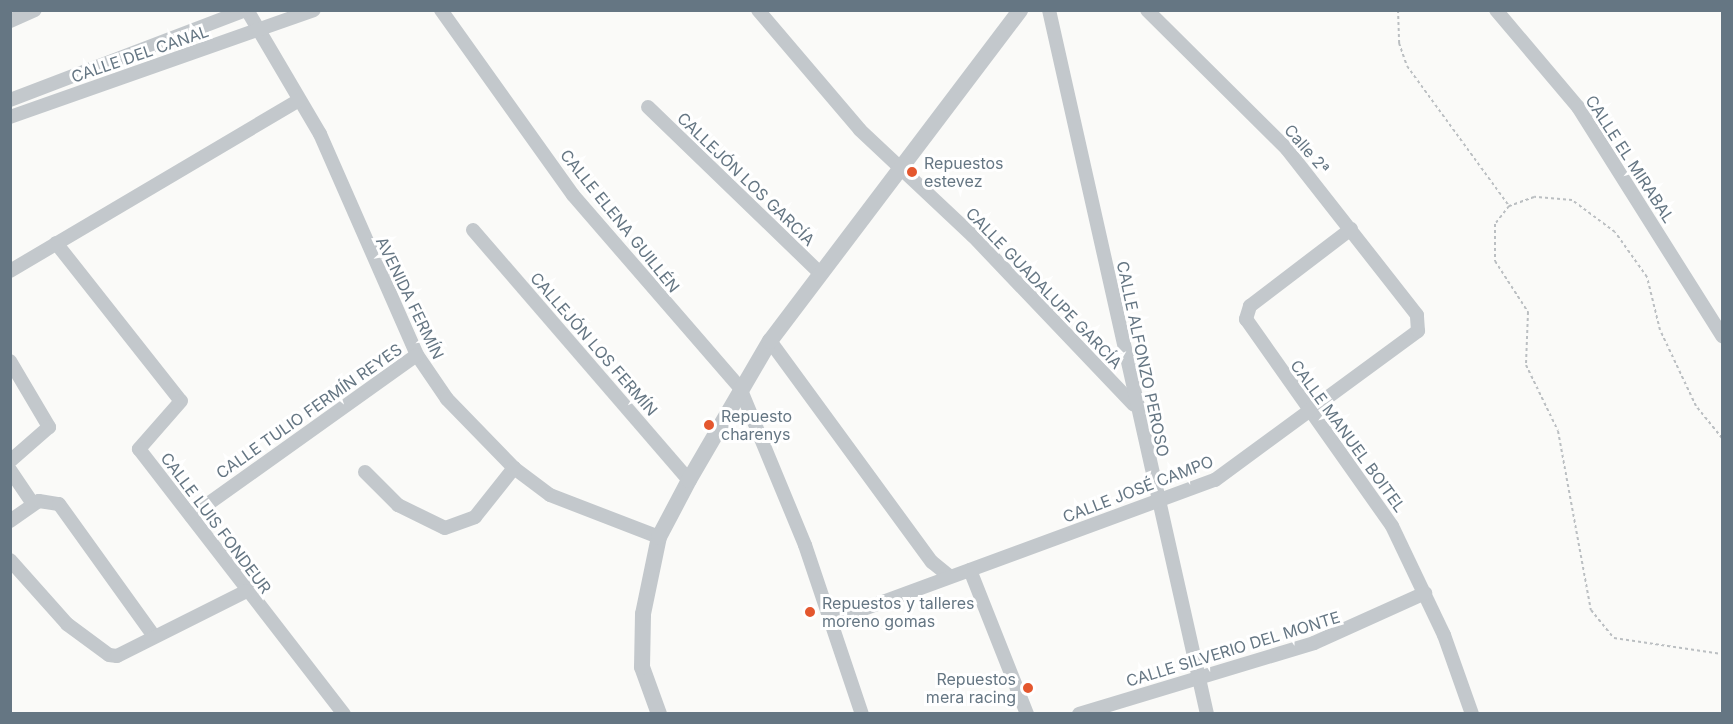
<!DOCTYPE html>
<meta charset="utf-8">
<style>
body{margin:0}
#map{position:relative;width:1733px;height:724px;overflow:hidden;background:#fafaf8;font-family:Inter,sans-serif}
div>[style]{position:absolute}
.path>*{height:2px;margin-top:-1px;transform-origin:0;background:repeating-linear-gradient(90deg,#bbbfc2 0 3px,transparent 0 6px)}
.minor>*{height:14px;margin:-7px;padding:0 7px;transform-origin:7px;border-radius:7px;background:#c3c8cc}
.tertiary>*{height:16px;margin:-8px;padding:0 8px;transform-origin:8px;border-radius:8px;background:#c3c8cc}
.dots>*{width:16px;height:16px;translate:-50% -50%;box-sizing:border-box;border:3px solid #fff;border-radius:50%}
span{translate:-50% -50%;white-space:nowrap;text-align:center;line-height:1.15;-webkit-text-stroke:6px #fff;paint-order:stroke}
.street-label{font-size:16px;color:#657683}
.poi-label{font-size:16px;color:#657683}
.left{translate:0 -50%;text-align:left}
.right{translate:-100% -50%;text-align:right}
.frame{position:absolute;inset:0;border:12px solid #657683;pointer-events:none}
</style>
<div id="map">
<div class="path">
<div style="left:1398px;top:10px;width:33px;rotate:88deg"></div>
<div style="left:1399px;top:43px;width:24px;rotate:71deg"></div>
<div style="left:1407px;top:66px;width:173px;rotate:53.9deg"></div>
<div style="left:1722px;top:438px;width:41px;rotate:-129.1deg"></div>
<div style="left:1696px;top:406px;width:84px;rotate:-115.3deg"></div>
<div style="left:1660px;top:330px;width:55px;rotate:-103.8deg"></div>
<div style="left:1647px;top:277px;width:55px;rotate:-125.4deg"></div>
<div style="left:1615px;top:232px;width:54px;rotate:-143.3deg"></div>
<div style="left:1572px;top:200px;width:38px;rotate:-175deg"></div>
<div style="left:1534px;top:197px;width:27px;rotate:160deg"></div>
<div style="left:1509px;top:206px;width:23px;rotate:128deg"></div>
<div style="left:1495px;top:224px;width:37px;rotate:90deg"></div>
<div style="left:1495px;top:261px;width:61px;rotate:57.1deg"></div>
<div style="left:1528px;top:312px;width:53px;rotate:92.2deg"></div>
<div style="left:1526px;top:365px;width:73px;rotate:64.1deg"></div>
<div style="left:1558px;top:431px;width:182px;rotate:79.6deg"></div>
<div style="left:1591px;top:610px;width:36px;rotate:51deg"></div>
<div style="left:1614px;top:638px;width:109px;rotate:8.4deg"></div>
</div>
<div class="minor">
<div style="left:247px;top:10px;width:144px;rotate:59.5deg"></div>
<div style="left:320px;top:134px;width:241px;rotate:66.3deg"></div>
<div style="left:417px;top:355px;width:53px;rotate:55.7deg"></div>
<div style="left:447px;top:399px;width:96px;rotate:45.8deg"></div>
<div style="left:514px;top:468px;width:45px;rotate:36.9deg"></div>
<div style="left:550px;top:495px;width:117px;rotate:21.1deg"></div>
<div style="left:441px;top:10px;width:227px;rotate:54.5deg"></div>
<div style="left:573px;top:195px;width:255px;rotate:49.1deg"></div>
<div style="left:740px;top:388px;width:170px;rotate:67.5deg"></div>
<div style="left:805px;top:545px;width:178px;rotate:71.4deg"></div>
<div style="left:758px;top:10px;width:157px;rotate:49.6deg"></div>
<div style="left:860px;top:130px;width:155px;rotate:43.2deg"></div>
<div style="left:973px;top:236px;width:233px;rotate:46.4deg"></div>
<div style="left:1049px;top:10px;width:722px;rotate:77.35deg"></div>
<div style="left:1496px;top:10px;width:127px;rotate:49.8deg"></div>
<div style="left:1578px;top:107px;width:271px;rotate:57.8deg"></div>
<div style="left:10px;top:21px;width:27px;rotate:-24deg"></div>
<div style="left:10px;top:100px;width:253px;rotate:-20.9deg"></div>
<div style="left:648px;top:107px;width:240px;rotate:44deg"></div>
<div style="left:10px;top:117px;width:322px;rotate:-19.4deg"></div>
<div style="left:1351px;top:229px;width:127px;rotate:142.7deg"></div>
<div style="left:1250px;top:306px;width:14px;rotate:107deg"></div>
<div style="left:1246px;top:319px;width:253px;rotate:54.8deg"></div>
<div style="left:1392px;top:526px;width:121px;rotate:64.5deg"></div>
<div style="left:1444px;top:635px;width:84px;rotate:70.5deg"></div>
<div style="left:473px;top:230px;width:330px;rotate:49.2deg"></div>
<div style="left:56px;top:243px;width:201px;rotate:51.7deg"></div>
<div style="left:181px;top:401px;width:64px;rotate:131.2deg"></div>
<div style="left:139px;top:449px;width:335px;rotate:52.3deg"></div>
<div style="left:10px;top:271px;width:336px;rotate:-30.6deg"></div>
<div style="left:770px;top:341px;width:274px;rotate:53.8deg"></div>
<div style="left:932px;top:562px;width:22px;rotate:39deg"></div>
<div style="left:10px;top:361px;width:77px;rotate:59.4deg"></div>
<div style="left:49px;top:427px;width:52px;rotate:138.9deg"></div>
<div style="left:10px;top:470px;width:41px;rotate:55.9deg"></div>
<div style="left:365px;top:472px;width:47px;rotate:45deg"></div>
<div style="left:398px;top:505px;width:52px;rotate:26.1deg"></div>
<div style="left:445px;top:528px;width:32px;rotate:-20deg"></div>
<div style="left:475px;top:517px;width:63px;rotate:-51.5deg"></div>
<div style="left:191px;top:516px;width:277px;rotate:-35.5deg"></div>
<div style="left:10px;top:521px;width:35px;rotate:-35deg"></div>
<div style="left:39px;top:501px;width:20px;rotate:9deg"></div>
<div style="left:59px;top:504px;width:163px;rotate:54.3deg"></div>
<div style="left:10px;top:560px;width:86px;rotate:48.3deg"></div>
<div style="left:67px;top:624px;width:52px;rotate:36.4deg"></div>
<div style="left:109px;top:655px;width:8px;rotate:7deg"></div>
<div style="left:117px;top:656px;width:145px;rotate:-26.6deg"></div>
<div style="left:970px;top:570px;width:155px;rotate:68.4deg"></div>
<div style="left:831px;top:621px;width:409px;rotate:-20.2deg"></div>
<div style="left:1215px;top:480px;width:252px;rotate:-36.3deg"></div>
<div style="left:1418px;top:331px;width:16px;rotate:-94deg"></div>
<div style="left:1417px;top:315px;width:211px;rotate:-128.1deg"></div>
<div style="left:1287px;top:149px;width:197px;rotate:-135.2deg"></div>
<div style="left:1079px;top:714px;width:245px;rotate:-16.8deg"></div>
<div style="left:1314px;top:643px;width:122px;rotate:-24.2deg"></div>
</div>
<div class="tertiary">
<div style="left:659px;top:714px;width:50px;rotate:-109.9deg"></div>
<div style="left:642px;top:667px;width:53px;rotate:-88.9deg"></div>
<div style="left:643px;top:614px;width:79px;rotate:-78.3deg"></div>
<div style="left:659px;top:537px;width:64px;rotate:-62.2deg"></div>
<div style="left:689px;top:480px;width:161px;rotate:-59.8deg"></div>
<div style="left:770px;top:341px;width:415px;rotate:-52.9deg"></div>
</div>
<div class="dots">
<div style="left:912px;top:172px;background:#e4572e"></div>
<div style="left:709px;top:425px;background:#e4572e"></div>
<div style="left:810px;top:612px;background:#e4572e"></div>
<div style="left:1028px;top:688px;background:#e4572e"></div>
</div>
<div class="street-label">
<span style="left:140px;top:54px;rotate:-19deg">CALLE DEL CANAL</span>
<span style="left:1307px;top:149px;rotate:49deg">Calle 2ª</span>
<span style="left:1630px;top:159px;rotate:57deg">CALLE EL MIRABAL</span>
<span style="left:746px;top:179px;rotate:44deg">CALLEJÓN LOS GARCÍA</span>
<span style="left:620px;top:221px;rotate:51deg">CALLE ELENA GUILLÉN</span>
<span style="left:1044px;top:288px;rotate:46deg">CALLE GUADALUPE GARCÍA</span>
<span style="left:410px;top:298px;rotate:64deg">AVENIDA FERMÍN</span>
<span style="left:594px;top:344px;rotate:49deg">CALLEJÓN LOS FERMÍN</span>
<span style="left:1143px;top:359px;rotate:78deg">CALLE ALFONZO PEROSO</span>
<span style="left:309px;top:411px;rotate:-35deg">CALLE TULIO FERMÍN REYES</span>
<span style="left:1348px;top:436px;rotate:54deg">CALLE MANUEL BOITEL</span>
<span style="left:1138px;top:489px;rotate:-21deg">CALLE JOSÉ CAMPO</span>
<span style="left:216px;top:523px;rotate:53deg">CALLE LUIS FONDEUR</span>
<span style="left:1233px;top:649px;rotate:-17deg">CALLE SILVERIO DEL MONTE</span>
</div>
<div class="poi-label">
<span class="left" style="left:924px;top:172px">Repuestos<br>estevez</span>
<span class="left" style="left:721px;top:425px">Repuesto<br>charenys</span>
<span class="left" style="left:822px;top:612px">Repuestos y talleres<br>moreno gomas</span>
<span class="right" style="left:1016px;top:688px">Repuestos<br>mera racing</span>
</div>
<div class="frame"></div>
</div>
